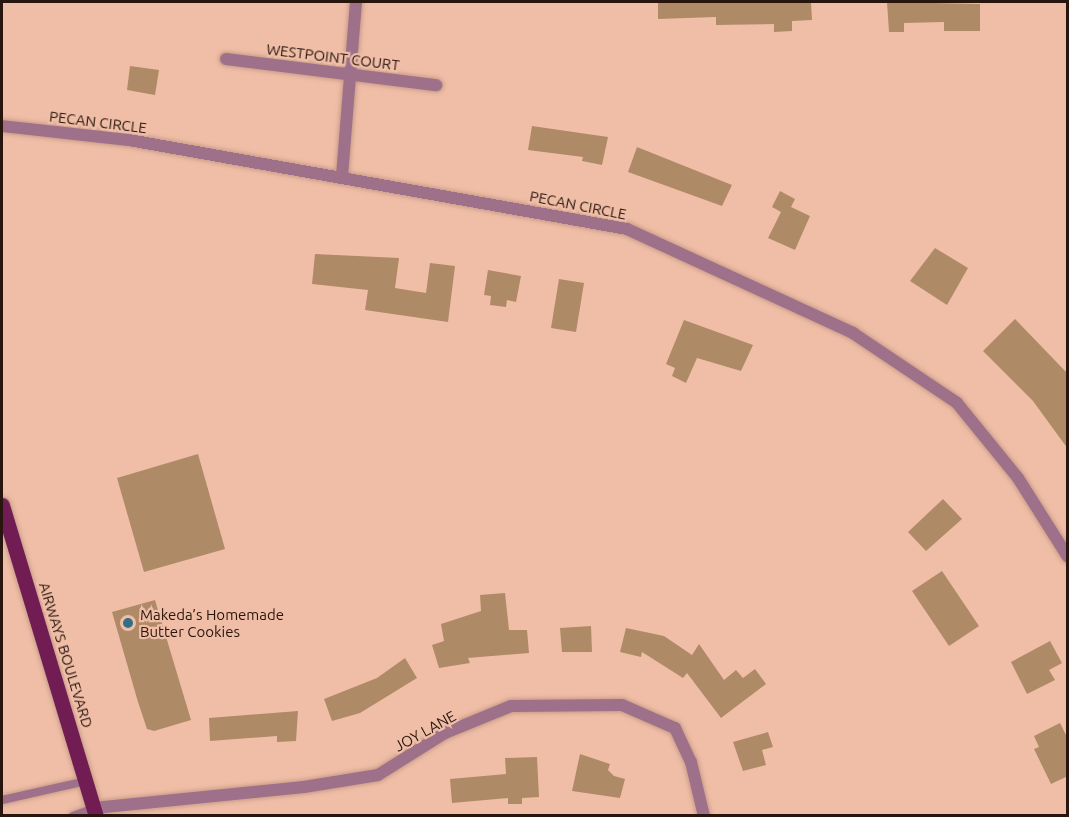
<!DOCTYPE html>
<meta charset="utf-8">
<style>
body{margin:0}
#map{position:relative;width:1069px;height:817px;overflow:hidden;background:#f0bea7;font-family:Ubuntu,sans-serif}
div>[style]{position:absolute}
.building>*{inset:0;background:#af8a67}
.roads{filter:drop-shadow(0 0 2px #c89c88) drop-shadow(0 0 2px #c89c88)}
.lane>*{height:8px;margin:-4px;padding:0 4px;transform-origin:4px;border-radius:4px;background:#9e708a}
.street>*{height:12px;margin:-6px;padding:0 6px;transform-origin:6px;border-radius:6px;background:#9e708a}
.primary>*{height:15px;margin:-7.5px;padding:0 7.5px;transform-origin:7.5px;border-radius:7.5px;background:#711d54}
.dots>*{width:16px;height:16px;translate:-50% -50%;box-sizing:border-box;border:3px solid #f0bea7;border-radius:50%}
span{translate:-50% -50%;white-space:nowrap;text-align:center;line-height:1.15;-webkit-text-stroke:4.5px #f0bea7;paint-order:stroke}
.street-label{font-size:15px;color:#28160e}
.poi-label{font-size:15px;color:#28160e}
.left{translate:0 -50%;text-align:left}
.frame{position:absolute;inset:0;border:3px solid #28160e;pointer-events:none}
</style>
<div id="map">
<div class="building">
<div style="clip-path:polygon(658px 2px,811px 2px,812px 20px,792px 21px,792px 31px,774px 32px,774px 24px,716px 25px,716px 17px,658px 19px)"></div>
<div style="clip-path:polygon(887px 2px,980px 4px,980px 31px,944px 31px,944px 22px,904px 23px,904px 32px,889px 32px)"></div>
<div style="clip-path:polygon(130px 66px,159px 70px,155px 95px,127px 90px)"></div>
<div style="clip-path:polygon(532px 126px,608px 137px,602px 165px,582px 161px,583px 157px,528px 150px)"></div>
<div style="clip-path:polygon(637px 147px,732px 185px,722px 206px,628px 172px)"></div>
<div style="clip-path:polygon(780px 191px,795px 199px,791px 207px,810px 216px,795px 250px,768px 238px,781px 212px,772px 207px)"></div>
<div style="clip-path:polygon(935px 248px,968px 268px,947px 305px,910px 281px)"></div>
<div style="clip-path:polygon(315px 254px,399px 258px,395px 288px,426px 293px,430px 263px,455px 266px,448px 322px,365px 310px,368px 290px,312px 284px)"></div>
<div style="clip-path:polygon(488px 270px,521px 276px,516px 302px,507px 300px,506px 307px,490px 305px,491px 296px,484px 295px)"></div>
<div style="clip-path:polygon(559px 279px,584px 283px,576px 332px,551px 328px)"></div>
<div style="clip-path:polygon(1015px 319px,1068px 374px,1068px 449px,1033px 401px,983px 351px)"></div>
<div style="clip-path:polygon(684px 320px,753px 345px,741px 371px,697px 358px,686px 383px,672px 376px,675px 368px,666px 364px)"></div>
<div style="clip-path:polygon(198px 454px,225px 549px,144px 572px,117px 478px)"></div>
<div style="clip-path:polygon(943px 499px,962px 519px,926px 551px,908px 532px)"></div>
<div style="clip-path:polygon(942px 571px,979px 626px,949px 646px,912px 591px)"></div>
<div style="clip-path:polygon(505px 593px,509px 630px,527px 630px,529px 653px,468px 658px,470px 663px,439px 668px,432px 645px,444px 641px,441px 624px,481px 611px,480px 595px)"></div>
<div style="clip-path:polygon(155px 600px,191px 720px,154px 731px,147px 729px,138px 702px,112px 612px)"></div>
<div style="clip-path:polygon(591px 626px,592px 652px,562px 652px,560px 628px)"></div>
<div style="clip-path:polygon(626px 628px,664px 636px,692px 655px,699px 644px,724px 680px,736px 670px,743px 678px,755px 669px,766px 684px,721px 718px,687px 673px,683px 678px,642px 652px,641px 657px,620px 652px)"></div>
<div style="clip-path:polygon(1050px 641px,1062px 663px,1049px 670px,1055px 680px,1027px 694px,1011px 662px)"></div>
<div style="clip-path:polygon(405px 658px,417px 678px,360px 713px,332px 721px,324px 699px,377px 678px)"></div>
<div style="clip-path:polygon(298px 711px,296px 741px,277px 742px,277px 736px,210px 741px,209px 718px)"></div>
<div style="clip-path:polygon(1060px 723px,1068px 739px,1068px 776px,1051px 784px,1034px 749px,1039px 747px,1034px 736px)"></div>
<div style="clip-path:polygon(768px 732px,773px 747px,762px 750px,766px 765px,743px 771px,733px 742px)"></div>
<div style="clip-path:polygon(580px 754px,610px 764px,608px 770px,614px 776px,625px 779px,620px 798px,572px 791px)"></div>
<div style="clip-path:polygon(537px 757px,539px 797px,522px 798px,522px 804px,508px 804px,508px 798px,452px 803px,450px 779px,506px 774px,505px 758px)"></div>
</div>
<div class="roads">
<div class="lane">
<div style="left:2px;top:800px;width:86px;rotate:-12.7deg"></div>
<div style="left:73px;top:816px;width:22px;rotate:-21deg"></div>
</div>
<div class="street">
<div style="left:226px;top:59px;width:212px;rotate:7.1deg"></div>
<div style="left:2px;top:126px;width:128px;rotate:6.3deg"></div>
<div style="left:129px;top:140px;width:506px;rotate:10.13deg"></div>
<div style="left:627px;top:229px;width:249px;rotate:24.7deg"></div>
<div style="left:853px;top:333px;width:125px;rotate:33.9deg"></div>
<div style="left:957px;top:403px;width:97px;rotate:50.9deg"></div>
<div style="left:1018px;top:478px;width:93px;rotate:57.7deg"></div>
<div style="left:342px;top:176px;width:175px;rotate:-85.4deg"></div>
<div style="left:94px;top:808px;width:211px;rotate:-5.7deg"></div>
<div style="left:304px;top:787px;width:75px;rotate:-9.2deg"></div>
<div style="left:378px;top:775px;width:79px;rotate:-32.1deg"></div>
<div style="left:445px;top:733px;width:71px;rotate:-22.2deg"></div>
<div style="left:511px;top:706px;width:111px;rotate:-0.5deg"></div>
<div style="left:622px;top:705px;width:58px;rotate:23.5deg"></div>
<div style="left:675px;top:728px;width:38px;rotate:65deg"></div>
<div style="left:691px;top:762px;width:56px;rotate:76.5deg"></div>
</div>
<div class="primary">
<div style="left:2px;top:505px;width:325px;rotate:73.2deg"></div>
</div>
</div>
<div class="dots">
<div style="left:128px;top:623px;background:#326f86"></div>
</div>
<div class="street-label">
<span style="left:333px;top:57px;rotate:7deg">WESTPOINT COURT</span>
<span style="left:98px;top:122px;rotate:7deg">PECAN CIRCLE</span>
<span style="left:578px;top:205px;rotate:11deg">PECAN CIRCLE</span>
<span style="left:66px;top:655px;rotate:73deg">AIRWAYS BOULEVARD</span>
<span style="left:425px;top:731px;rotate:-29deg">JOY LANE</span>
</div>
<div class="poi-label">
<span class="left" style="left:140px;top:623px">Makeda’s Homemade<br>Butter Cookies</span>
</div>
<div class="frame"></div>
</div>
